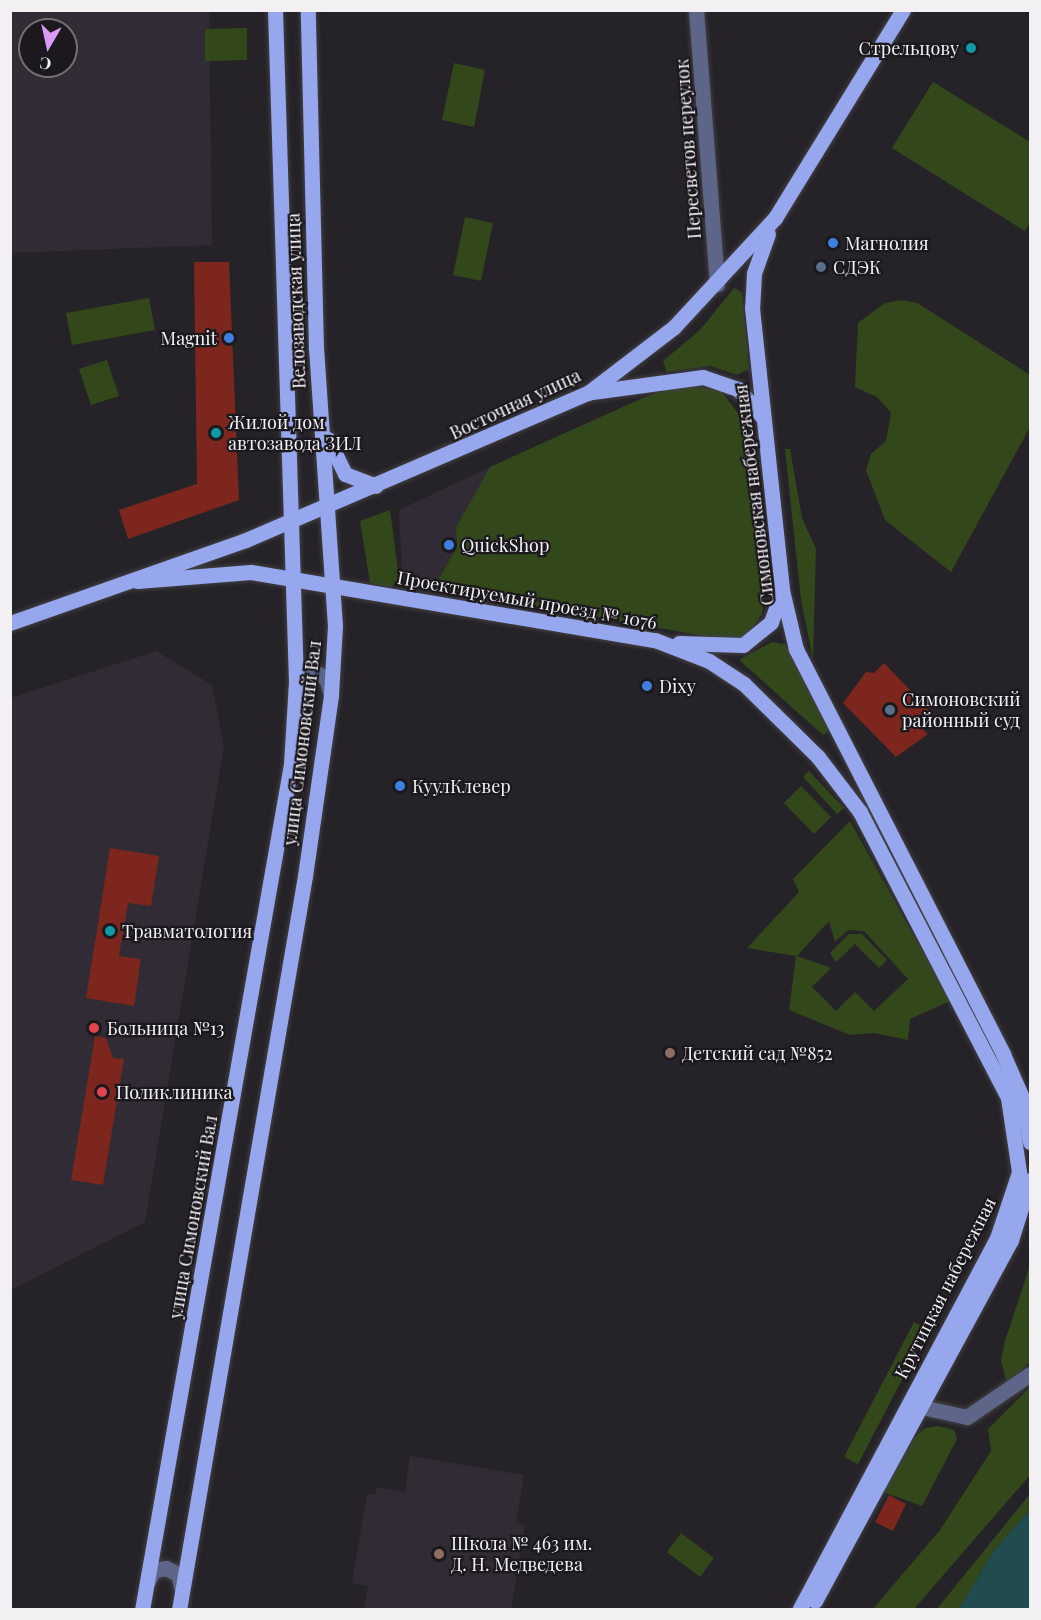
<!DOCTYPE html>
<meta charset="utf-8">
<style>
body{margin:0}
#map{position:relative;width:1041px;height:1620px;overflow:hidden;background:#252328;font-family:"Playfair Display",serif}
div>[style]{position:absolute}
.built>*{inset:0;background:#302b35}
.green>*{inset:0;background:#32481a}
.water>*{inset:0;background:#204c50}
.building>*{inset:0;background:#7d261d}
.roads{filter:drop-shadow(0 0 2px #424044) drop-shadow(0 0 2px #424044)}
.minor>*{height:15px;margin:-7.5px;padding:0 7.5px;transform-origin:7.5px;border-radius:7.5px;background:#5d6688}
.major>*{height:15px;margin:-7.5px;padding:0 7.5px;transform-origin:7.5px;border-radius:7.5px;background:#96a7ee}
.dots>*{width:16px;height:16px;translate:-50% -50%;box-sizing:border-box;border:3px solid #1c191e;border-radius:50%}
span{translate:-50% -50%;white-space:nowrap;text-align:center;line-height:1.15;-webkit-text-stroke:4.5px #1c191e;paint-order:stroke}
.poi-label{font-size:18px;color:#f2f0f3}
.right{translate:-100% -50%;text-align:right}
.left{translate:0 -50%;text-align:left}
.street-label{font-size:18px;color:#f2f0f3}
.frame{position:absolute;inset:0;border:12px solid #f2f0f3;pointer-events:none}
.north{position:absolute;left:18px;top:18px;width:60px;height:60px;box-sizing:border-box;background:#1c191e;border:2px solid #726f73;border-radius:50%;rotate:189deg;font-size:16px;font-weight:700;line-height:24px;text-align:center;color:#f2f0f3}
.north::after{content:'';display:block;margin:auto;width:21px;height:27px;background:#da9af6;clip-path:polygon(50% 0,100% 100%,50% 72%,0 100%)}
</style>
<div id="map">
<div class="built">
<div style="clip-path:polygon(evenodd,10px 11px,209px 11px,212px 245px,11px 253px,10px 11px,30px 30px,66px 30px,66px 66px,30px 66px,30px 30px)"></div>
<div style="clip-path:polygon(490px 467px,456px 527px,457px 547px,433px 589px,414px 586px,402px 577px,399px 510px)"></div>
<div style="clip-path:polygon(156px 651px,212px 685px,224px 746px,145px 1222px,11px 1290px,11px 698px)"></div>
<div style="clip-path:polygon(410px 1456px,524px 1475px,516px 1522px,525px 1525px,511px 1609px,364px 1609px,368px 1586px,352px 1583px,367px 1494px,376px 1495px,376px 1487px,405px 1492px)"></div>
</div>
<div class="green">
<div style="clip-path:polygon(247px 28px,247px 60px,205px 61px,205px 29px)"></div>
<div style="clip-path:polygon(454px 63px,485px 70px,474px 127px,442px 120px)"></div>
<div style="clip-path:polygon(933px 82px,1030px 142px,1030px 222px,1025px 231px,892px 148px)"></div>
<div style="clip-path:polygon(465px 217px,493px 223px,481px 281px,453px 275px)"></div>
<div style="clip-path:polygon(734px 288px,742px 292px,749px 369px,737px 375px,710px 366px,667px 372px,663px 361px,700px 330px)"></div>
<div style="clip-path:polygon(149px 298px,155px 330px,72px 345px,66px 313px)"></div>
<div style="clip-path:polygon(901px 300px,917px 303px,1030px 375px,1030px 427px,951px 572px,885px 520px,866px 470px,871px 454px,886px 441px,891px 413px,877px 397px,855px 387px,858px 323px,885px 303px)"></div>
<div style="clip-path:polygon(107px 360px,119px 396px,91px 405px,79px 369px)"></div>
<div style="clip-path:polygon(686px 384px,721px 391px,744px 421px,764px 601px,762px 614px,747px 635px,734px 641px,433px 589px,457px 547px,456px 527px,490px 467px,647px 396px)"></div>
<div style="clip-path:polygon(785px 449px,790px 449px,802px 518px,816px 549px,813px 659px,801px 600px)"></div>
<div style="clip-path:polygon(390px 510px,399px 579px,390px 588px,370px 583px,360px 521px)"></div>
<div style="clip-path:polygon(772px 642px,787px 645px,829px 731px,823px 735px,739px 660px)"></div>
<div style="clip-path:polygon(809px 771px,844px 808px,837px 814px,803px 777px)"></div>
<div style="clip-path:polygon(801px 786px,831px 817px,814px 834px,784px 803px)"></div>
<div style="clip-path:polygon(evenodd,850px 821px,950px 1001px,910px 1019px,908px 1040px,874px 1033px,850px 1035px,789px 1010px,796px 956px,747px 948px,799px 892px,793px 879px,850px 821px,829px 921px,835px 942px,848px 930px,864px 931px,908px 979px,874px 1011px,855px 992px,836px 1011px,812px 987px,831px 968px,797px 956px,829px 921px)"></div>
<div style="clip-path:polygon(849px 934px,862px 934px,887px 960px,879px 968px,855px 944px,836px 962px,830px 953px)"></div>
<div style="clip-path:polygon(1030px 1265px,1030px 1362px,1007px 1384px,1001px 1360px,1005px 1341px)"></div>
<div style="clip-path:polygon(914px 1322px,928px 1330px,858px 1464px,844px 1457px)"></div>
<div style="clip-path:polygon(1030px 1387px,1030px 1475px,914px 1609px,873px 1609px,940px 1530px,991px 1451px,988px 1429px)"></div>
<div style="clip-path:polygon(938px 1426px,954px 1430px,957px 1439px,922px 1506px,883px 1492px,914px 1438px,925px 1428px)"></div>
<div style="clip-path:polygon(1030px 1494px,1030px 1510px,993px 1552px,959px 1609px,936px 1610px)"></div>
<div style="clip-path:polygon(681px 1533px,714px 1558px,700px 1577px,667px 1552px)"></div>
</div>
<div class="water">
<div style="clip-path:polygon(1030px 1510px,1030px 1609px,959px 1609px,993px 1552px)"></div>
</div>
<div class="building">
<div style="clip-path:polygon(194px 262px,229px 262px,239px 500px,128px 539px,119px 510px,197px 484px)"></div>
<div style="clip-path:polygon(884px 663px,936px 717px,923px 730px,928px 734px,896px 757px,843px 703px,866px 672px,874px 673px)"></div>
<div style="clip-path:polygon(110px 848px,159px 856px,151px 906px,128px 903px,119px 956px,141px 959px,134px 1006px,86px 998px)"></div>
<div style="clip-path:polygon(95px 1036px,106px 1038px,113px 1058px,124px 1059px,103px 1185px,71px 1180px)"></div>
<div style="clip-path:polygon(889px 1495px,906px 1504px,893px 1531px,875px 1522px)"></div>
</div>
<div class="roads">
<div class="minor">
<div style="left:696px;top:10px;width:275px;rotate:85.6deg"></div>
<div style="left:295px;top:691px;width:14px;rotate:-65deg"></div>
<div style="left:301px;top:678px;width:14px;rotate:-30deg"></div>
<div style="left:313px;top:671px;width:15px;rotate:28deg"></div>
<div style="left:326px;top:678px;width:18px;rotate:74deg"></div>
<div style="left:922px;top:1407px;width:46px;rotate:12.5deg"></div>
<div style="left:967px;top:1417px;width:76px;rotate:-34.3deg"></div>
<div style="left:147px;top:1583px;width:15px;rotate:-62deg"></div>
<div style="left:154px;top:1570px;width:12px;rotate:-9deg"></div>
<div style="left:166px;top:1568px;width:13px;rotate:27deg"></div>
<div style="left:178px;top:1574px;width:16px;rotate:76deg"></div>
</div>
<div class="major">
<div style="left:768px;top:234px;width:41px;rotate:109.7deg"></div>
<div style="left:754px;top:273px;width:35px;rotate:93deg"></div>
<div style="left:752px;top:308px;width:284px;rotate:83.9deg"></div>
<div style="left:782px;top:590px;width:61px;rotate:76.7deg"></div>
<div style="left:796px;top:649px;width:455px;rotate:62.9deg"></div>
<div style="left:1003px;top:1054px;width:45px;rotate:66.3deg"></div>
<div style="left:1021px;top:1095px;width:48px;rotate:79.2deg"></div>
<div style="left:592px;top:392px;width:112px;rotate:-7.7deg"></div>
<div style="left:703px;top:377px;width:37px;rotate:19deg"></div>
<div style="left:738px;top:389px;width:38px;rotate:49deg"></div>
<div style="left:328px;top:439px;width:39px;rotate:64deg"></div>
<div style="left:345px;top:474px;width:33px;rotate:21deg"></div>
<div style="left:137px;top:581px;width:114px;rotate:-4.5deg"></div>
<div style="left:251px;top:572px;width:410px;rotate:9.6deg"></div>
<div style="left:655px;top:640px;width:58px;rotate:21.3deg"></div>
<div style="left:709px;top:661px;width:42px;rotate:33.3deg"></div>
<div style="left:744px;top:684px;width:104px;rotate:44.6deg"></div>
<div style="left:818px;top:757px;width:69px;rotate:52.6deg"></div>
<div style="left:860px;top:812px;width:322px;rotate:62.6deg"></div>
<div style="left:1008px;top:1098px;width:75px;rotate:81.5deg"></div>
<div style="left:1019px;top:1172px;width:70px;rotate:108.4deg"></div>
<div style="left:997px;top:1238px;width:421px;rotate:118deg"></div>
<div style="left:10px;top:623px;width:250px;rotate:-19.4deg"></div>
<div style="left:246px;top:540px;width:372px;rotate:-23.3deg"></div>
<div style="left:588px;top:393px;width:108px;rotate:-37.5deg"></div>
<div style="left:674px;top:327px;width:149px;rotate:-47.2deg"></div>
<div style="left:775px;top:218px;width:244px;rotate:-58.4deg"></div>
<div style="left:679px;top:643px;width:64px;rotate:1.8deg"></div>
<div style="left:743px;top:645px;width:36px;rotate:-39deg"></div>
<div style="left:771px;top:622px;width:30px;rotate:-70deg"></div>
<div style="left:815px;top:1601px;width:411px;rotate:-61.5deg"></div>
<div style="left:1011px;top:1240px;width:63px;rotate:-72.4deg"></div>
<div style="left:142px;top:1610px;width:859px;rotate:-80.01deg"></div>
<div style="left:291px;top:764px;width:82px;rotate:-86.5deg"></div>
<div style="left:296px;top:682px;width:672px;rotate:-91.79deg"></div>
<div style="left:179px;top:1610px;width:745px;rotate:-80.26deg"></div>
<div style="left:305px;top:876px;width:183px;rotate:-81.8deg"></div>
<div style="left:331px;top:695px;width:69px;rotate:-86.7deg"></div>
<div style="left:335px;top:626px;width:278px;rotate:-93.9deg"></div>
<div style="left:316px;top:349px;width:339px;rotate:-91.4deg"></div>
</div>
</div>
<div class="dots">
<div style="left:971px;top:48px;background:#0f9aa8"></div>
<div style="left:833px;top:243px;background:#3f7fe0"></div>
<div style="left:821px;top:267px;background:#5c6f8a"></div>
<div style="left:229px;top:338px;background:#3f7fe0"></div>
<div style="left:216px;top:433px;background:#0f9aa8"></div>
<div style="left:449px;top:545px;background:#3f7fe0"></div>
<div style="left:647px;top:686px;background:#3f7fe0"></div>
<div style="left:890px;top:710px;background:#5c6f8a"></div>
<div style="left:400px;top:786px;background:#3f7fe0"></div>
<div style="left:110px;top:931px;background:#0f9aa8"></div>
<div style="left:94px;top:1028px;background:#e0444e"></div>
<div style="left:670px;top:1053px;background:#8d6e63"></div>
<div style="left:102px;top:1092px;background:#e0444e"></div>
<div style="left:439px;top:1554px;background:#8d6e63"></div>
</div>
<div class="poi-label">
<span class="right" style="left:959px;top:48px">Стрельцову</span>
<span class="left" style="left:845px;top:243px">Магнолия</span>
<span class="left" style="left:833px;top:267px">СДЭК</span>
<span class="right" style="left:217px;top:338px">Magnit</span>
<span class="left" style="left:228px;top:433px">Жилой дом<br>автозавода ЗИЛ</span>
<span class="left" style="left:461px;top:545px">QuickShop</span>
<span class="left" style="left:659px;top:686px">Dixy</span>
<span class="left" style="left:902px;top:710px">Симоновский<br>районный суд</span>
<span class="left" style="left:412px;top:786px">КуулКлевер</span>
<span class="left" style="left:122px;top:931px">Травматология</span>
<span class="left" style="left:107px;top:1028px">Больница №13</span>
<span class="left" style="left:682px;top:1053px">Детский сад №852</span>
<span class="left" style="left:116px;top:1092px">Поликлиника</span>
<span class="left" style="left:451px;top:1554px">Школа № 463 им.<br>Д. Н. Медведева</span>
</div>
<div class="street-label">
<span style="left:688px;top:149px;rotate:-94deg">Пересветов переулок</span>
<span style="left:296px;top:301px;rotate:-92deg">Велозаводская улица</span>
<span style="left:515px;top:404px;rotate:-25deg">Восточная улица</span>
<span style="left:754px;top:495px;rotate:-97deg">Симоновская набережная</span>
<span style="left:527px;top:600px;rotate:10deg">Проектируемый проезд № 1076</span>
<span style="left:302px;top:743px;rotate:-83deg">улица Симоновский Вал</span>
<span style="left:193px;top:1217px;rotate:-80deg">улица Симоновский Вал</span>
<span style="left:945px;top:1288px;rotate:-63deg">Крутицкая набережная</span>
</div>
<div class="frame"></div>
<div class="north">С</div>
</div>
